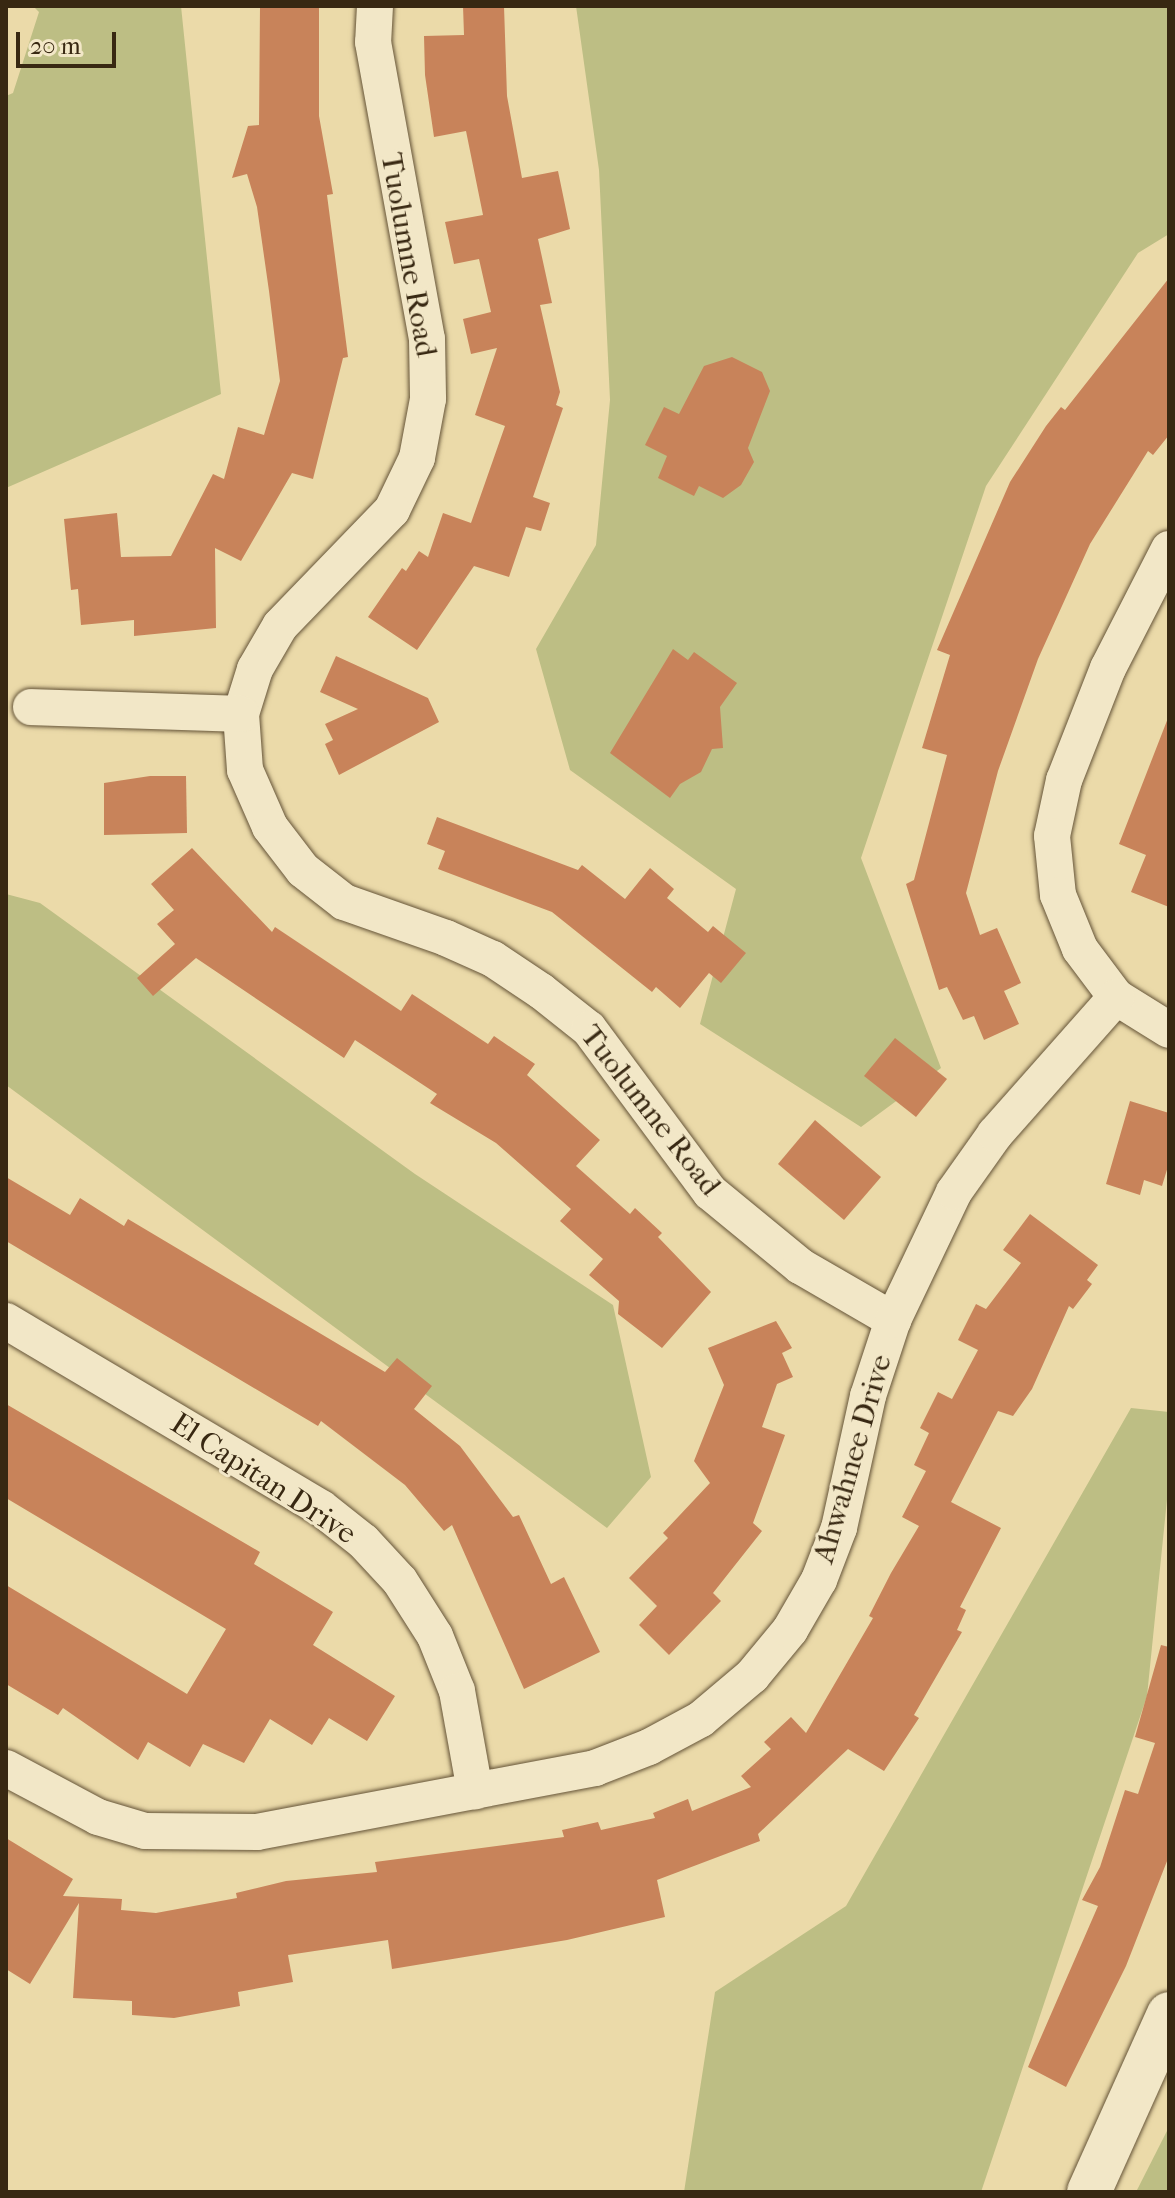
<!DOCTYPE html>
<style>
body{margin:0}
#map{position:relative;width:1175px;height:2198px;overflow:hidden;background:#ebdaa9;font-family:"IM FELL French Canon",serif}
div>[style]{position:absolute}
.green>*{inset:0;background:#bdbe84}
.building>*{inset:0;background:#c8835a}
.roads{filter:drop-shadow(0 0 2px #655438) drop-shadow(0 0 2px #655438)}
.street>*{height:36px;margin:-18px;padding:0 18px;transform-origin:18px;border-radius:18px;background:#f2e7c7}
.secondary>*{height:44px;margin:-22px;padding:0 22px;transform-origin:22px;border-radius:22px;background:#f2e7c7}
span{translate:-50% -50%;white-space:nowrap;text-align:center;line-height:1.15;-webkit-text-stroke:6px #f2e7c7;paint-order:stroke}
.street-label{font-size:30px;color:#382812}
.frame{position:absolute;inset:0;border:8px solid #382812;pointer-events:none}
.scale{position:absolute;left:16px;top:32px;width:100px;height:36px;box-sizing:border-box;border:4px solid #382812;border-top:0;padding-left:10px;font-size:24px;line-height:28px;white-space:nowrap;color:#382812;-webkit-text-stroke:6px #f2e7c7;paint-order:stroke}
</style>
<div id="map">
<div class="green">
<div style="clip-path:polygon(33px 6px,181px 6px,221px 394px,6px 488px,6px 96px,13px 93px,39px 12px)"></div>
<div style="clip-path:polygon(576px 6px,1169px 6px,1169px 234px,1138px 253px,986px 486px,861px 858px,941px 1068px,861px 1127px,700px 1024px,736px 889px,570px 770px,536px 649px,596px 545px,610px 400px,599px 170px)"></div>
<div style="clip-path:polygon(6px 894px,40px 903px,415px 1174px,613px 1305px,651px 1477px,607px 1528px,6px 1085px)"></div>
<div style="clip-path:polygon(1131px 1408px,1169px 1412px,1169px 1480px,1147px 1696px,981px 2192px,684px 2192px,715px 1992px,846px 1906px)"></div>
<div style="clip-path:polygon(1169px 2127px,1169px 2192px,1136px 2192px)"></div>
</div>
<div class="building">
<div style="clip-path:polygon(260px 6px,319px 6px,319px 116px,333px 194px,327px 195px,348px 357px,343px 358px,313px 479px,292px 473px,241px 561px,215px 548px,216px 628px,134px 636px,134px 620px,81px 625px,78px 589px,71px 590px,64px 519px,117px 513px,121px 557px,171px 556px,213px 474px,224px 479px,238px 427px,264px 435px,280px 381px,269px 291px,257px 207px,247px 174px,232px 178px,248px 126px,259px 125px)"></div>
<div style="clip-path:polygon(463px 6px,504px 6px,507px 96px,522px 178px,558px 171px,570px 229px,538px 239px,552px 303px,540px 305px,560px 392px,556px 405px,563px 408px,533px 497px,550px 503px,541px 531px,526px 527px,509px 577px,474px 566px,417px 650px,368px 617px,402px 568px,406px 571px,419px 551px,428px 557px,443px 513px,471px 523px,505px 426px,475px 415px,497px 348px,471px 354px,463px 319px,491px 312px,479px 259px,454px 264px,445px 222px,483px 215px,466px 131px,434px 137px,425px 75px,424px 36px,464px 35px)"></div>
<div style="clip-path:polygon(1169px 278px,1169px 435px,1153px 455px,1148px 451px,1090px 544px,1038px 659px,998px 771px,966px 893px,980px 935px,997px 928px,1021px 983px,1004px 991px,1019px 1024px,984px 1040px,974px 1016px,963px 1020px,947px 987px,939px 990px,906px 884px,914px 880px,947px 755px,922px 748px,950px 655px,937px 650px,1010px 482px,1046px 426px,1061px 407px,1065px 410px)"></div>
<div style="clip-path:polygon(732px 357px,762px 372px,770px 391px,748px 448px,754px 462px,741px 485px,723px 498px,699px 486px,694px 496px,658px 478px,667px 456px,645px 445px,664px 407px,679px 414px,704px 366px)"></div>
<div style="clip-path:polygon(673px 649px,688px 660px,694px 652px,737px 683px,720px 707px,723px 748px,712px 749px,701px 772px,680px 784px,670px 798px,610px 753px)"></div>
<div style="clip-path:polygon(336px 656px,428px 698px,439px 722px,339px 775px,325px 744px,333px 740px,325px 724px,358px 709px,320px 692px)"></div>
<div style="clip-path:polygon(1168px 718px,1169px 719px,1169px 907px,1131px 892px,1146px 855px,1119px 844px)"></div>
<div style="clip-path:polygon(150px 776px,186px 776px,187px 833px,104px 835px,104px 783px)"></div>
<div style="clip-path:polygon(437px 817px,578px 870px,582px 865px,625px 899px,650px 868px,674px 889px,667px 898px,708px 932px,713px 926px,746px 953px,721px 983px,709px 973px,680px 1008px,656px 987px,652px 992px,552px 912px,438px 869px,445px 851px,427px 844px)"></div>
<div style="clip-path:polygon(192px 848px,272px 932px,275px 927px,401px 1011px,412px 994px,488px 1044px,494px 1036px,535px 1064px,527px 1075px,600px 1140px,576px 1166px,630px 1214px,635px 1208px,662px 1233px,658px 1237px,711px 1292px,662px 1348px,618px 1314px,619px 1301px,589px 1275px,603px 1259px,560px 1221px,571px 1209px,496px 1143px,430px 1103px,437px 1094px,355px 1040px,344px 1058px,196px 958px,153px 996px,137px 978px,175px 944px,157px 924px,174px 910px,151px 884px)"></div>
<div style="clip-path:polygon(895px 1038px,947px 1079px,916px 1117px,864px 1076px)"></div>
<div style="clip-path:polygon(1130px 1101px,1169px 1113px,1169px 1163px,1162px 1186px,1144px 1180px,1140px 1195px,1106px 1184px)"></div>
<div style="clip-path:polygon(815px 1120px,881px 1177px,844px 1220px,778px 1164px)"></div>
<div style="clip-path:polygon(6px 1177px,70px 1215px,80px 1198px,124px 1226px,128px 1219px,385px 1372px,397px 1358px,432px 1386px,414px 1409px,460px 1446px,513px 1517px,519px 1515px,551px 1584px,564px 1577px,600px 1652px,524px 1689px,452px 1525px,444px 1531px,405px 1485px,321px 1421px,318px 1426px,6px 1241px)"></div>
<div style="clip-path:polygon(1030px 1214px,1098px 1265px,1087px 1280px,1092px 1284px,1073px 1309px,1069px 1306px,1032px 1389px,1013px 1416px,998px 1411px,951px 1502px,1001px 1528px,960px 1607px,966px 1610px,957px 1630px,962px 1632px,914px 1715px,919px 1718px,884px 1771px,848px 1749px,758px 1834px,760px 1841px,657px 1880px,665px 1917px,567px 1940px,392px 1969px,388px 1940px,288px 1955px,293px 1982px,238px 1992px,240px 2006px,174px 2018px,132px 2015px,132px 2001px,73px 1998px,79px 1903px,30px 1984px,6px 1969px,6px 1838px,73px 1879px,63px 1896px,122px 1899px,121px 1910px,156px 1913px,237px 1898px,236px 1893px,286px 1881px,377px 1872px,375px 1862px,564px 1837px,562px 1830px,598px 1822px,601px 1830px,655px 1818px,653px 1813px,688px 1799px,692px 1811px,751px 1787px,741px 1776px,771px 1749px,764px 1742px,791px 1717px,806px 1733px,873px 1618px,869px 1616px,891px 1573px,919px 1526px,902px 1517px,926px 1471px,914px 1465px,929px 1433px,920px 1428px,938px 1392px,952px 1399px,978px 1350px,958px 1340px,976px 1304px,986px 1309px,1021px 1263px,1003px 1250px)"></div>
<div style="clip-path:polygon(776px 1321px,792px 1348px,782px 1353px,793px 1377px,777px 1384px,762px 1427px,785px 1435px,753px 1523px,762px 1531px,713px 1593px,721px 1601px,669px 1655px,639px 1625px,657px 1606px,629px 1578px,668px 1538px,663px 1533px,710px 1483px,694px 1461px,724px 1385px,708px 1348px)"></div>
<div style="clip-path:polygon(6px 1404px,260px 1552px,254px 1564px,333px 1612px,313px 1645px,395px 1696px,367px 1741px,329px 1718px,312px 1745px,270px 1719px,244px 1763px,203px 1744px,190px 1767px,148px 1742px,138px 1760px,63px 1708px,58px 1715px,6px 1684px,6px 1585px,187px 1694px,226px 1629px,6px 1498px)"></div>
<div style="clip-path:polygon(1161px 1645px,1169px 1647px,1169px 1856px,1126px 1966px,1066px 2087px,1028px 2067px,1098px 1906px,1082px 1900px,1100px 1867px,1125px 1790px,1138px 1794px,1155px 1743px,1135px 1737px)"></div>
</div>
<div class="roads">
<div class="street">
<div style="left:375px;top:6px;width:36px;rotate:93deg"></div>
<div style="left:373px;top:42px;width:302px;rotate:79.7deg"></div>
<div style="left:427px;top:339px;width:60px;rotate:89deg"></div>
<div style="left:428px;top:399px;width:60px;rotate:100.6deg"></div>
<div style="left:417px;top:458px;width:58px;rotate:115.7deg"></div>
<div style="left:392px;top:510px;width:161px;rotate:134deg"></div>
<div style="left:280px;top:626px;width:50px;rotate:120.2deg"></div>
<div style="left:255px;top:669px;width:47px;rotate:107.3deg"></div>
<div style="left:241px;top:714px;width:56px;rotate:85.9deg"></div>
<div style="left:245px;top:770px;width:62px;rotate:66.3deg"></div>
<div style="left:270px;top:827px;width:54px;rotate:52.5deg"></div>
<div style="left:303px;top:870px;width:52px;rotate:38deg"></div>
<div style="left:344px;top:902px;width:108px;rotate:19.4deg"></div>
<div style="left:446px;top:938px;width:51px;rotate:24.1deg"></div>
<div style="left:493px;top:959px;width:58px;rotate:33.7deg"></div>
<div style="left:541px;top:991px;width:61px;rotate:38.4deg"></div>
<div style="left:589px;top:1029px;width:203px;rotate:53.4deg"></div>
<div style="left:710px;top:1192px;width:117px;rotate:39.4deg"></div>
<div style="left:800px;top:1266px;width:108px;rotate:30.1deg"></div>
<div style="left:1169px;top:549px;width:134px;rotate:117.1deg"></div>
<div style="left:1108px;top:668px;width:120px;rotate:111.4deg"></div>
<div style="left:1064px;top:780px;width:57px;rotate:102.1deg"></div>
<div style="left:1052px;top:836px;width:59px;rotate:84.2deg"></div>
<div style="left:1058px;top:895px;width:58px;rotate:67.8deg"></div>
<div style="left:1080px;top:949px;width:60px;rotate:53.1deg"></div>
<div style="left:1116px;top:997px;width:62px;rotate:31.9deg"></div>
<div style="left:31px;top:707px;width:210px;rotate:1.9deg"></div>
<div style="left:6px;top:1321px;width:366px;rotate:30.7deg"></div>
<div style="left:321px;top:1508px;width:53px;rotate:38.2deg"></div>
<div style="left:363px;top:1541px;width:54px;rotate:47.2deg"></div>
<div style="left:400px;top:1581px;width:65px;rotate:57.5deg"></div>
<div style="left:435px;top:1636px;width:59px;rotate:68.2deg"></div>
<div style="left:457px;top:1691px;width:102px;rotate:79.8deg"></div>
<div style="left:6px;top:1768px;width:104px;rotate:28deg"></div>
<div style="left:98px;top:1817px;width:49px;rotate:16.6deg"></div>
<div style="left:145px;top:1831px;width:112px;rotate:0.5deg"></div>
<div style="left:257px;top:1832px;width:344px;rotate:-10.7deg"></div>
<div style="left:595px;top:1768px;width:58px;rotate:-21.3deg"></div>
<div style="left:649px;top:1747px;width:59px;rotate:-28.3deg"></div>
<div style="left:701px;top:1719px;width:67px;rotate:-40.1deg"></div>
<div style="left:752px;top:1676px;width:60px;rotate:-50.4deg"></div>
<div style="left:790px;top:1630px;width:58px;rotate:-59.9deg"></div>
<div style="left:819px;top:1580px;width:56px;rotate:-69deg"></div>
<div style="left:839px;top:1528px;width:135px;rotate:-77.6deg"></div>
<div style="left:868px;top:1396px;width:80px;rotate:-71.8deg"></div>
<div style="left:893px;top:1320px;width:142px;rotate:-64.5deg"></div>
<div style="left:954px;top:1192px;width:71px;rotate:-54.7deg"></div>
<div style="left:995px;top:1134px;width:183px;rotate:-48.5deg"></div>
</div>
<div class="secondary">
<div style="left:1089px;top:2192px;width:195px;rotate:-65.8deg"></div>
</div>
</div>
<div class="street-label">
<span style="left:408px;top:255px;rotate:80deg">Tuolumne Road</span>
<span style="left:650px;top:1111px;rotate:52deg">Tuolumne Road</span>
<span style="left:853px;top:1459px;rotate:-74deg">Ahwahnee Drive</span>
<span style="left:263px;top:1479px;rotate:33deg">El Capitan Drive</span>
</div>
<div class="frame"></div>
<div class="scale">20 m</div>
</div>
